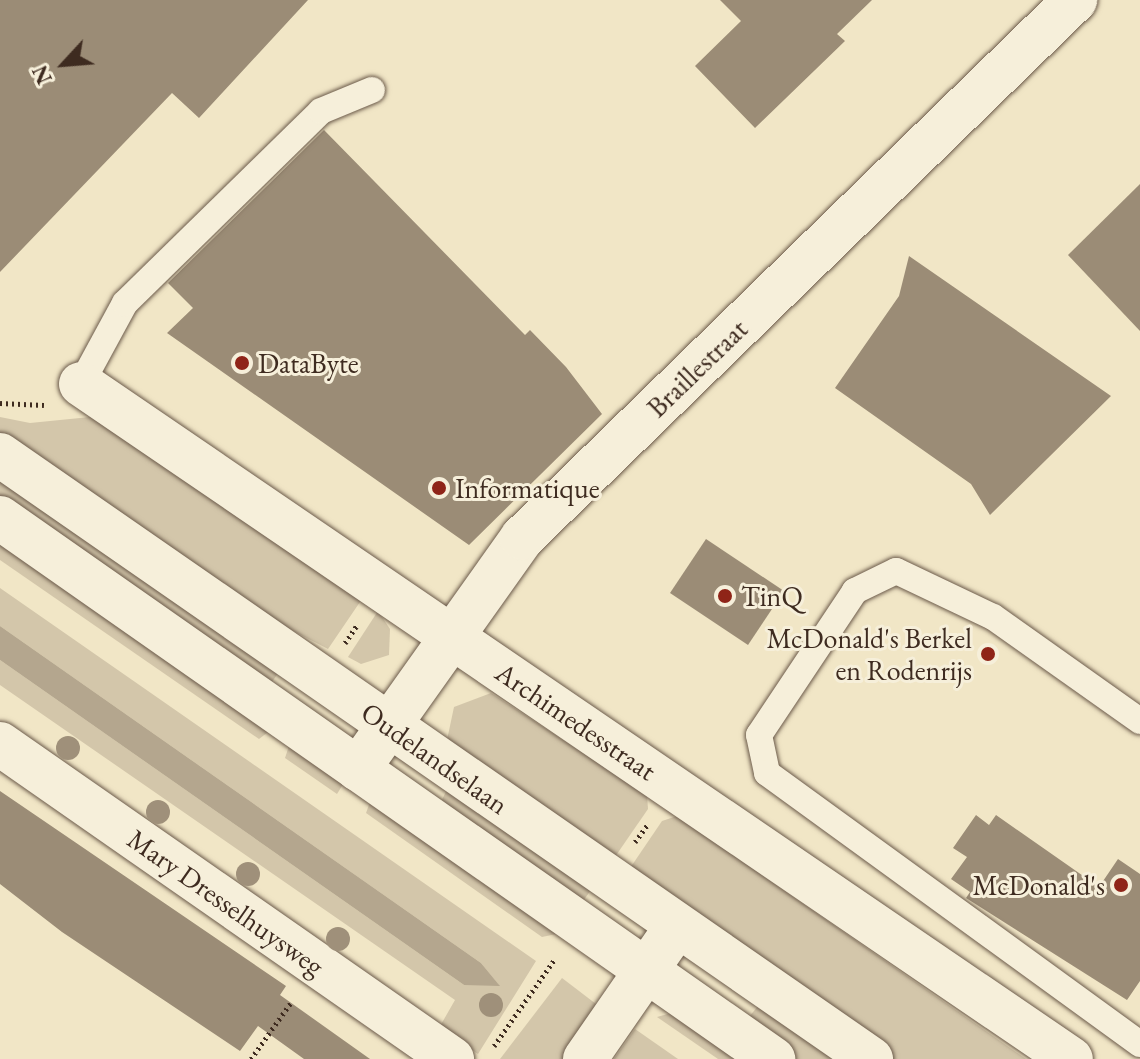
<!DOCTYPE html>
<style>
body{margin:0}
#map{position:relative;width:1140px;height:1059px;overflow:hidden;background:#f1e6c6;font-family:"EB Garamond",serif}
div>[style]{position:absolute}
.green>*{inset:0;background:#d3c6aa}
.water>*{inset:0;background:#b4a68e}
.building>*{inset:0;background:#9b8c76}
.path>*{height:5px;margin-top:-2.5px;transform-origin:0;background:repeating-linear-gradient(90deg,#3e2b20 0 2px,transparent 0 6px)}
.roads{filter:drop-shadow(0 0 2px #6b5a4a) drop-shadow(0 0 2px #6b5a4a)}
.service>*{height:26px;margin:-13px;padding:0 13px;transform-origin:13px;border-radius:13px;background:#f6efda}
.minor>*{height:44px;margin:-22px;padding:0 22px;transform-origin:22px;border-radius:22px;background:#f6efda}
.tertiary>*{height:44px;margin:-22px;padding:0 22px;transform-origin:22px;border-radius:22px;background:#f6efda}
.secondary>*{height:44px;margin:-22px;padding:0 22px;transform-origin:22px;border-radius:22px;background:#f6efda}
.trees>*{width:24px;height:24px;margin:-12px;border-radius:50%;background:#9f907a}
.dots>*{width:22px;height:22px;translate:-50% -50%;box-sizing:border-box;border:4px solid #f6efda;border-radius:50%}
span{translate:-50% -50%;white-space:nowrap;text-align:center;line-height:1.15;-webkit-text-stroke:6px #f6efda;paint-order:stroke}
.poi-label{font-size:28px;color:#3e2b20}
.left{translate:0 -50%;text-align:left}
.right{translate:-100% -50%;text-align:right}
.street-label{font-size:28px;color:#3e2b20}
.north{position:absolute;left:24px;top:24px;width:80px;height:80px;-webkit-text-stroke:6px #f6efda;paint-order:stroke;rotate:244deg;font-size:22px;font-weight:700;line-height:32px;text-align:center;color:#3e2b20}
.north::after{content:'';display:block;margin:auto;width:28px;height:36px;background:#3e2b20;clip-path:polygon(50% 0,100% 100%,50% 72%,0 100%)}
</style>
<div id="map">
<div class="green">
<div style="clip-path:polygon(100px 416px,362px 599px,328px 649px,197px 581px,0 443px,0 417px,30px 423px)"></div>
<div style="clip-path:polygon(0 469px,283px 666px,265px 692px,0 508px)"></div>
<div style="clip-path:polygon(0 534px,276px 726px,259px 739px,0 560px)"></div>
<div style="clip-path:polygon(0 588px,536px 961px,478px 1054px,439px 1028px,455px 1000px,0 685px,0 660px,464px 985px,499px 985px,481px 963px,0 626px)"></div>
<div style="clip-path:polygon(378px 611px,390px 629px,389px 655px,361px 664px,348px 657px)"></div>
<div style="clip-path:polygon(491px 693px,647px 795px,648px 809px,608px 867px,447px 740px,454px 707px)"></div>
<div style="clip-path:polygon(292px 737px,348px 776px,337px 794px,285px 758px)"></div>
<div style="clip-path:polygon(448px 787px,596px 883px,578px 908px,442px 800px)"></div>
<div style="clip-path:polygon(373px 794px,561px 933px,542px 937px,366px 813px)"></div>
<div style="clip-path:polygon(677px 816px,1026px 1059px,886px 1059px,624px 877px,662px 821px)"></div>
<div style="clip-path:polygon(562px 978px,600px 1007px,564px 1059px,500px 1059px)"></div>
<div style="clip-path:polygon(758px 1006px,849px 1059px,793px 1059px,749px 1017px)"></div>
<div style="clip-path:polygon(671px 1013px,755px 1059px,718px 1059px,657px 1017px)"></div>
<div style="clip-path:polygon(635px 1029px,678px 1059px,614px 1059px)"></div>
</div>
<div class="water">
<div style="clip-path:polygon(0 626px,481px 963px,500px 986px,464px 985px,0 660px)"></div>
</div>
<div class="building">
<div style="clip-path:polygon(0 0,308px 0,199px 118px,172px 93px,0 272px)"></div>
<div style="clip-path:polygon(720px 0,872px 0,837px 34px,845px 41px,755px 128px,695px 66px,741px 21px)"></div>
<div style="clip-path:polygon(324px 130px,525px 335px,530px 330px,566px 367px,602px 414px,469px 545px,167px 333px,193px 308px,168px 283px)"></div>
<div style="clip-path:polygon(1140px 184px,1140px 331px,1068px 255px)"></div>
<div style="clip-path:polygon(909px 256px,1111px 396px,990px 515px,971px 484px,835px 388px,899px 296px)"></div>
<div style="clip-path:polygon(706px 539px,784px 591px,748px 645px,670px 593px)"></div>
<div style="clip-path:polygon(0 791px,286px 986px,280px 995px,370px 1059px,304px 1059px,258px 1026px,240px 1051px,62px 932px,0 884px)"></div>
<div style="clip-path:polygon(976px 815px,989px 825px,996px 815px,1099px 887px,1118px 859px,1140px 874px,1140px 981px,1127px 1000px,966px 898px,970px 892px,951px 879px,967px 857px,953px 848px)"></div>
</div>
<div class="path">
<div style="left:0;top:403px;width:44px;rotate:2.6deg"></div>
<div style="left:345px;top:643px;width:22px;rotate:-56deg"></div>
<div style="left:635px;top:842px;width:22px;rotate:-54deg"></div>
<div style="left:494px;top:1046px;width:106px;rotate:-55deg"></div>
<div style="left:251px;top:1059px;width:71px;rotate:-54.7deg"></div>
</div>
<div class="roads">
<div class="service">
<div style="left:81px;top:384px;width:92px;rotate:-61.5deg"></div>
<div style="left:125px;top:303px;width:274px;rotate:-44.4deg"></div>
<div style="left:321px;top:111px;width:55px;rotate:-22.4deg"></div>
<div style="left:1140px;top:721px;width:180px;rotate:-144.7deg"></div>
<div style="left:993px;top:617px;width:107px;rotate:-154.6deg"></div>
<div style="left:896px;top:571px;width:46px;rotate:154deg"></div>
<div style="left:855px;top:591px;width:173px;rotate:123.7deg"></div>
<div style="left:759px;top:735px;width:39px;rotate:78deg"></div>
<div style="left:767px;top:773px;width:461px;rotate:36deg"></div>
</div>
<div class="minor">
<div style="left:81px;top:384px;width:1198px;rotate:34.29deg"></div>
<div style="left:0;top:744px;width:551px;rotate:34.87deg"></div>
<div style="left:358px;top:769px;width:283px;rotate:-54.6deg"></div>
<div style="left:522px;top:538px;width:772px;rotate:-44.21deg"></div>
</div>
<div class="tertiary">
<div style="left:585px;top:1059px;width:162px;rotate:-55.3deg"></div>
</div>
<div class="secondary">
<div style="left:0;top:455px;width:1060px;rotate:34.74deg"></div>
<div style="left:0;top:518px;width:944px;rotate:34.99deg"></div>
</div>
</div>
<div class="trees">
<div style="left:68px;top:748px"></div>
<div style="left:158px;top:812px"></div>
<div style="left:248px;top:874px"></div>
<div style="left:338px;top:939px"></div>
<div style="left:491px;top:1005px"></div>
</div>
<div class="dots">
<div style="left:242px;top:363px;background:#8f2418"></div>
<div style="left:439px;top:488px;background:#8f2418"></div>
<div style="left:725px;top:596px;background:#8f2418"></div>
<div style="left:988px;top:654px;background:#8f2418"></div>
<div style="left:1121px;top:885px;background:#8f2418"></div>
</div>
<div class="poi-label">
<span class="left" style="left:258px;top:363px">DataByte</span>
<span class="left" style="left:455px;top:488px">Informatique</span>
<span class="left" style="left:741px;top:596px">TinQ</span>
<span class="right" style="left:972px;top:654px">McDonald's Berkel<br>en Rodenrijs</span>
<span class="right" style="left:1105px;top:885px">McDonald's</span>
</div>
<div class="street-label">
<span style="left:697px;top:368px;rotate:-44deg">Braillestraat</span>
<span style="left:576px;top:721px;rotate:34deg">Archimedesstraat</span>
<span style="left:435px;top:758px;rotate:35deg">Oudelandselaan</span>
<span style="left:226px;top:902px;rotate:35deg">Mary Dresselhuysweg</span>
</div>
<div class="north">N</div>
</div>
